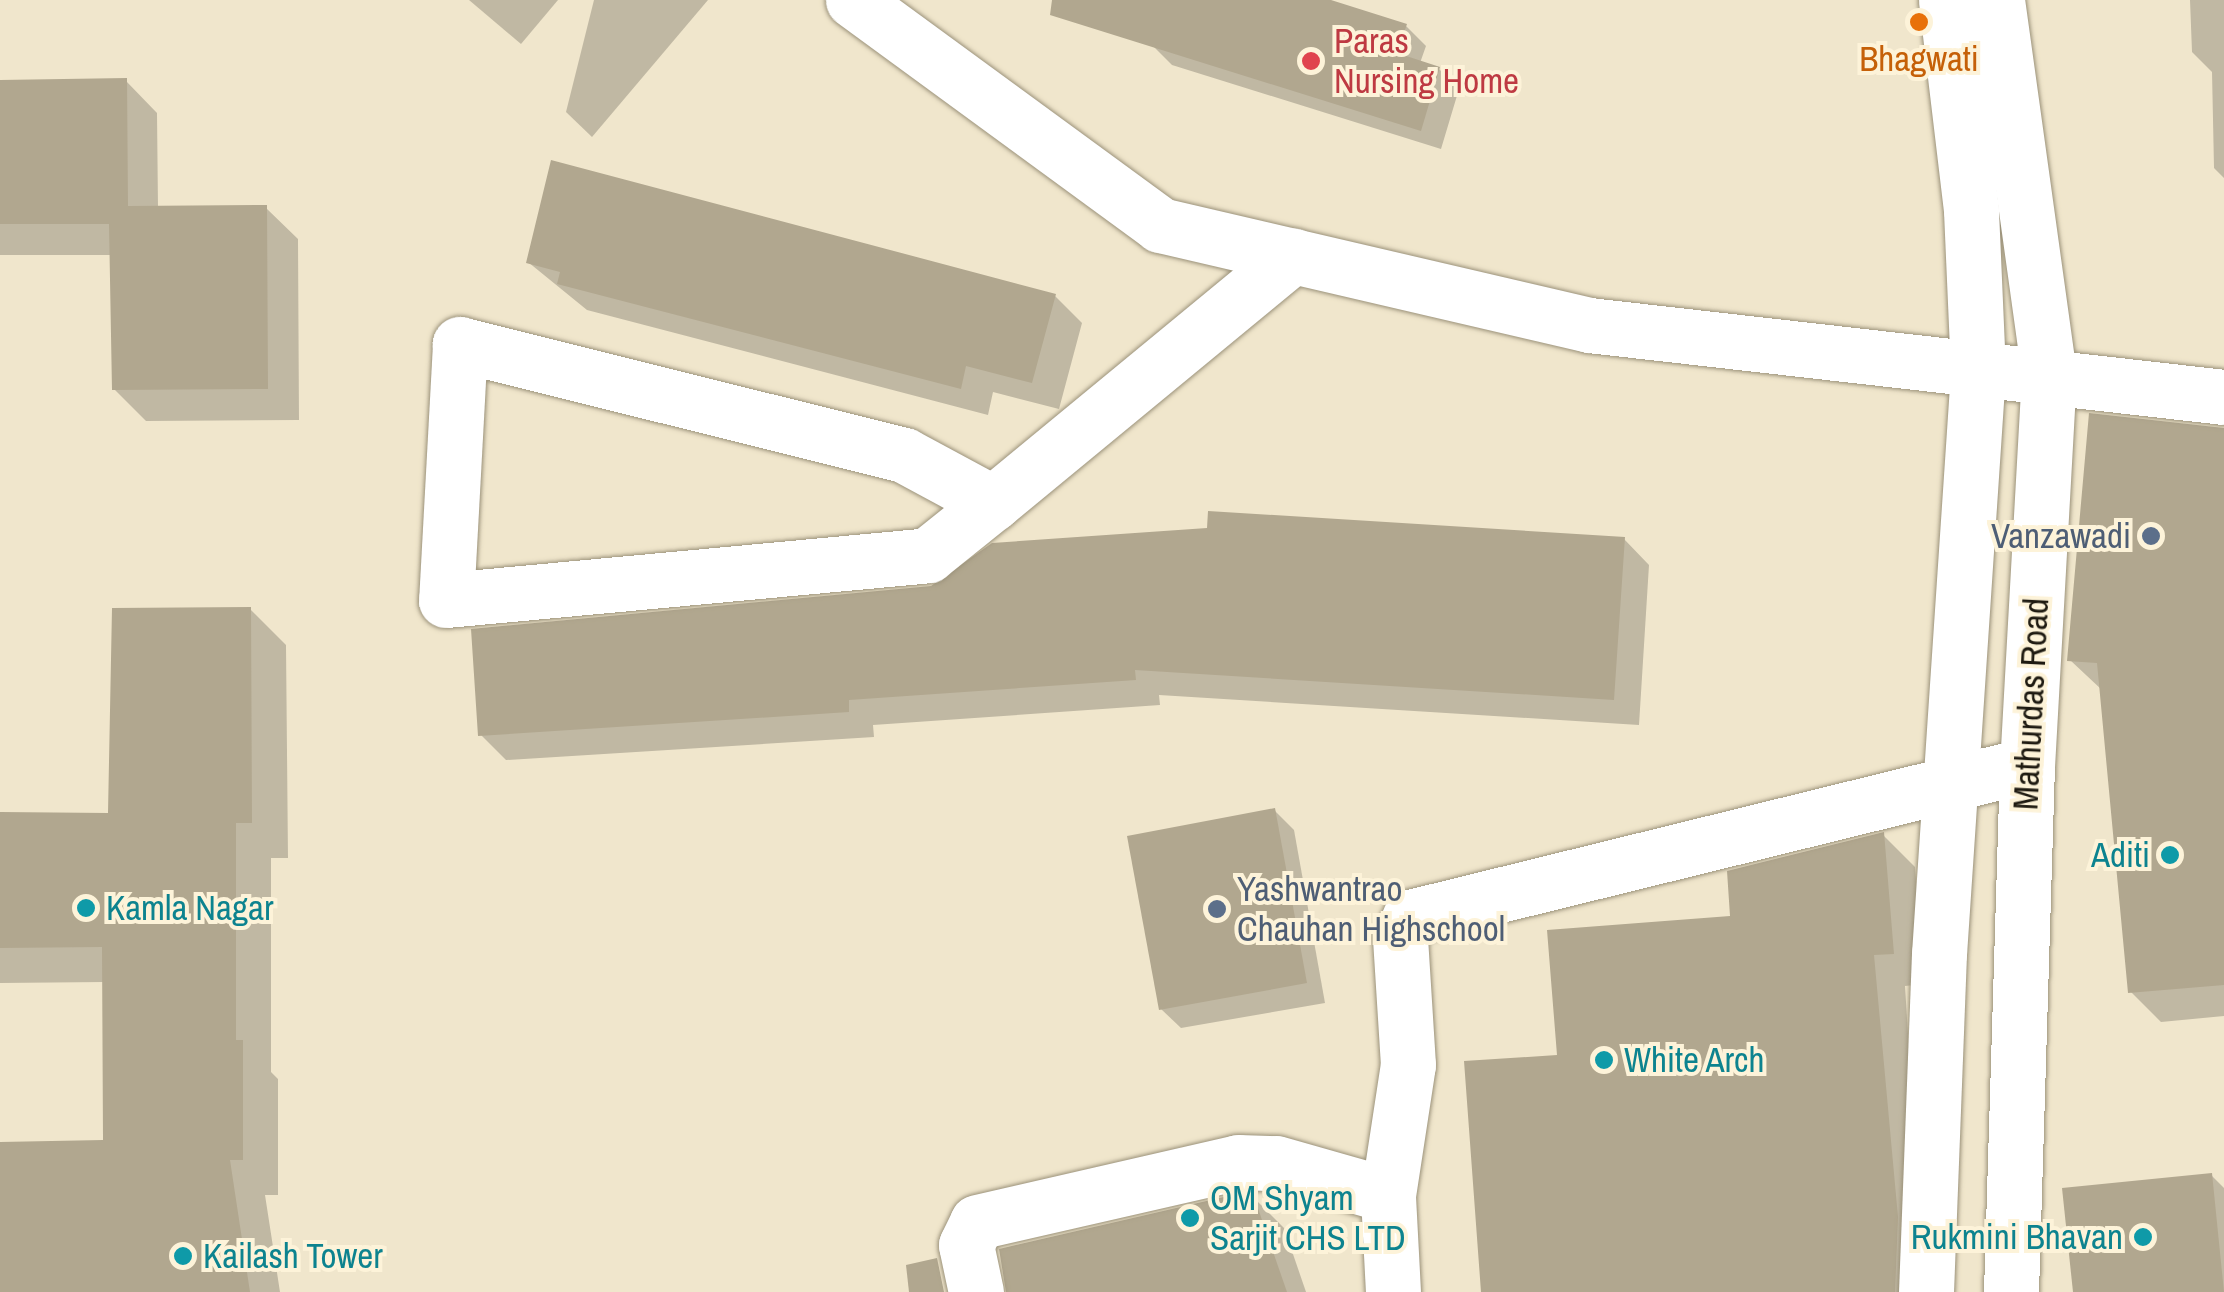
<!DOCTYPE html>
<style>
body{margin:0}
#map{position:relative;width:2224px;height:1292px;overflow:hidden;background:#f0e6cc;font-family:"Archivo Narrow",sans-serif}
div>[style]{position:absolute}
.shadow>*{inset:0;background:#0003}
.building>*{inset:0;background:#b1a78f}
.roads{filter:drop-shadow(0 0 2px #9b927a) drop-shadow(0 0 2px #9b927a)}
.street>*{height:55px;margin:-27.5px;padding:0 27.5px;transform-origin:27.5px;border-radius:27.5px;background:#fff}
.secondary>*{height:55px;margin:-27.5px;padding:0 27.5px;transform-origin:27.5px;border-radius:27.5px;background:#fff}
.dots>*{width:28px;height:28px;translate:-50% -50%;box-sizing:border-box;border:5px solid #fdf3d9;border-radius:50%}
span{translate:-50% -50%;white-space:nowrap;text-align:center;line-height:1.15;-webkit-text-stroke:8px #fdf3d9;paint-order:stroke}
.health-label{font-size:35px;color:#be3a42}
.left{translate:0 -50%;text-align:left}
.food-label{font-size:35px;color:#c56008}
.service-label{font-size:35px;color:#4e5e75}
.right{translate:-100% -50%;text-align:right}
.street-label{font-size:35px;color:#1e1a11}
.culture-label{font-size:35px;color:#0d838f}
</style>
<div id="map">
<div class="shadow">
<div style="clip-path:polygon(469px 0,558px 0,521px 44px)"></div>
<div style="clip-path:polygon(594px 0,708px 0,592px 137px,566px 112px)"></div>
<div style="clip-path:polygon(1166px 0,1322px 0,1406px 26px,1426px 46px,1420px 63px,1439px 69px,1459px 89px,1441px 149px,1172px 65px,1152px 45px)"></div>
<div style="clip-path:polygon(2190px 0,2224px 0,2224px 178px,2214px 168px,2212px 72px,2192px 52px)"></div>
<div style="clip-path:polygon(126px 81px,157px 113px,158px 208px,266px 208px,298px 239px,299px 420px,146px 421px,114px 389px,112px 255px,0 255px,0 84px)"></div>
<div style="clip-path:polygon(528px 262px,1055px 296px,1082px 323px,1059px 409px,993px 392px,988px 415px,587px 310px)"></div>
<div style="clip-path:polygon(2224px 429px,2224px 1016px,2161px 1022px,2131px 992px,2102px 690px,2070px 660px)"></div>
<div style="clip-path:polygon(1624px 539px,1649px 565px,1639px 725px,1159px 695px,1160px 705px,873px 725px,874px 737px,506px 760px,481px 735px,932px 589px)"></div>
<div style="clip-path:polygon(250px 609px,286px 645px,288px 858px,271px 858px,271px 1072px,278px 1079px,278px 1195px,265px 1195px,280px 1292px,0 1292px,0 1145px,105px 1142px,105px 982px,0 983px,0 816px,111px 815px)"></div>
<div style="clip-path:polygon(1274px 810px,1294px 830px,1325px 1003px,1181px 1028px,1161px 1009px)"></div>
<div style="clip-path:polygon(1883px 835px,1915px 867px,1924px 984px,1905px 986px,1924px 1292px,1484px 1292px,1560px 1057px,1733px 918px)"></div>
<div style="clip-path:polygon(2211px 1175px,2224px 1188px,2224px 1292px,2075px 1292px)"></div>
<div style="clip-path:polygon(1252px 1196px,1284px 1228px,1306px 1292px,1008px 1292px)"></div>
</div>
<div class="building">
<div style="clip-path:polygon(1052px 0,1331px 0,1407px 24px,1397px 53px,1440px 67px,1421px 131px,1050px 15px)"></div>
<div style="clip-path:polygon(127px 78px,128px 206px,267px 205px,268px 389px,112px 390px,109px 224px,0 224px,0 80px)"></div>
<div style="clip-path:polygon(551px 160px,1056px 294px,1032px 383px,966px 366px,961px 389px,557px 284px,560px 272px,526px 263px)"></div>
<div style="clip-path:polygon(2089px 413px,2224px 428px,2224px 985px,2128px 993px,2097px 663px,2067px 661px)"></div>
<div style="clip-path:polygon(1208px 511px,1625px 537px,1614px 700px,1135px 670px,1136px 680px,849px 700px,849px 712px,478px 736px,471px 629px,931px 586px,992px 543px,1207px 528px)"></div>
<div style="clip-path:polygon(251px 607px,252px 823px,236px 823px,236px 1040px,243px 1040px,243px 1160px,230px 1160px,250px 1292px,0 1292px,0 1142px,103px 1140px,102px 947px,0 948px,0 812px,108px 813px,112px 608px)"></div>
<div style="clip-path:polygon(1275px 808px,1307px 983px,1159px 1010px,1127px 836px)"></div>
<div style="clip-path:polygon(1884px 832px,1894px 954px,1874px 955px,1898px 1217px,1895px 1292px,1481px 1292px,1464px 1061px,1557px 1055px,1547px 930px,1730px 916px,1727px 871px)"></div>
<div style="clip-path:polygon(2212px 1173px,2224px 1292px,2073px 1292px,2062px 1188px)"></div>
<div style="clip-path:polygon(1241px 1193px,1253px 1194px,1287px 1292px,1006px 1292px,999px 1249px)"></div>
<div style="clip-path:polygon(937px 1258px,944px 1292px,909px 1292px,906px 1265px)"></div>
</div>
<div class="roads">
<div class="street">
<div style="left:853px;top:0;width:381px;rotate:36.2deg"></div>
<div style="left:1160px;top:225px;width:441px;rotate:13.1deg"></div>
<div style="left:1589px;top:325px;width:639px;rotate:6.47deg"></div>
<div style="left:993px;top:503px;width:101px;rotate:-151.7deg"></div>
<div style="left:904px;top:455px;width:458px;rotate:-166deg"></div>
<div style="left:460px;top:344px;width:256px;rotate:93.1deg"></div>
<div style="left:446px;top:600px;width:484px;rotate:-5.3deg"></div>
<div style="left:928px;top:555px;width:83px;rotate:-38.7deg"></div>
<div style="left:993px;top:503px;width:389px;rotate:-39.5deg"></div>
<div style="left:976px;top:1292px;width:48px;rotate:-102deg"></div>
<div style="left:966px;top:1245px;width:25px;rotate:-64deg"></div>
<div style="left:977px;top:1222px;width:268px;rotate:-12.9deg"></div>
<div style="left:1238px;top:1162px;width:38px;rotate:2deg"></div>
<div style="left:1276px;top:1163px;width:116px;rotate:15.9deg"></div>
<div style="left:1393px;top:1292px;width:97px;rotate:-93deg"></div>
<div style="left:1388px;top:1195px;width:132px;rotate:-81.3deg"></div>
<div style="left:1408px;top:1065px;width:127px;rotate:-93.6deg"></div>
<div style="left:1400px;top:938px;width:23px;rotate:-65deg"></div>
<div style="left:1410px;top:917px;width:635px;rotate:-13.84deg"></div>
</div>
<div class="secondary">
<div style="left:1997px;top:0;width:377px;rotate:82.1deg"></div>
<div style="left:2049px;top:373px;width:393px;rotate:93.2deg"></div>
<div style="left:2027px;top:765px;width:527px;rotate:91.74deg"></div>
<div style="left:1926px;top:1292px;width:338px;rotate:-87.8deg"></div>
<div style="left:1939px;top:954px;width:584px;rotate:-86.17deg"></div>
<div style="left:1978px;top:371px;width:161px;rotate:-92.5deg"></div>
<div style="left:1971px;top:210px;width:211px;rotate:-96.8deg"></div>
</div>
</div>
<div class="dots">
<div style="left:1919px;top:22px;background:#e8710a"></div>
<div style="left:1311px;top:61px;background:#e0444e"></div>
<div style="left:2151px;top:536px;background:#5c6f8a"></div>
<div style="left:2170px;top:855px;background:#0f9aa8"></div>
<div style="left:86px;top:908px;background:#0f9aa8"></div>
<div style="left:1217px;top:909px;background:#5c6f8a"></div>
<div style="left:1604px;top:1060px;background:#0f9aa8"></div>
<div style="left:1190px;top:1218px;background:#0f9aa8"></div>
<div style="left:2143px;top:1237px;background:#0f9aa8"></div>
<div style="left:183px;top:1256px;background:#0f9aa8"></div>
</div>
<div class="health-label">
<span class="left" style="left:1334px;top:61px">Paras<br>Nursing Home</span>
</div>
<div class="food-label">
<span style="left:1919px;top:59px">Bhagwati</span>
</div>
<div class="service-label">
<span class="right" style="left:2131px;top:536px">Vanzawadi</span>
<span class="left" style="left:1237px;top:909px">Yashwantrao<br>Chauhan Highschool</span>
</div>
<div class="street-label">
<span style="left:2031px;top:704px;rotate:-87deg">Mathurdas Road</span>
</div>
<div class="culture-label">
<span class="right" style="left:2150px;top:855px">Aditi</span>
<span class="left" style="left:106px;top:908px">Kamla Nagar</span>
<span class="left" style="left:1624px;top:1060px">White Arch</span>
<span class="left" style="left:1210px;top:1218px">OM Shyam<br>Sarjit CHS LTD</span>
<span class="right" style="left:2123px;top:1237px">Rukmini Bhavan</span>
<span class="left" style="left:203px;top:1256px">Kailash Tower</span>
</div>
</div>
